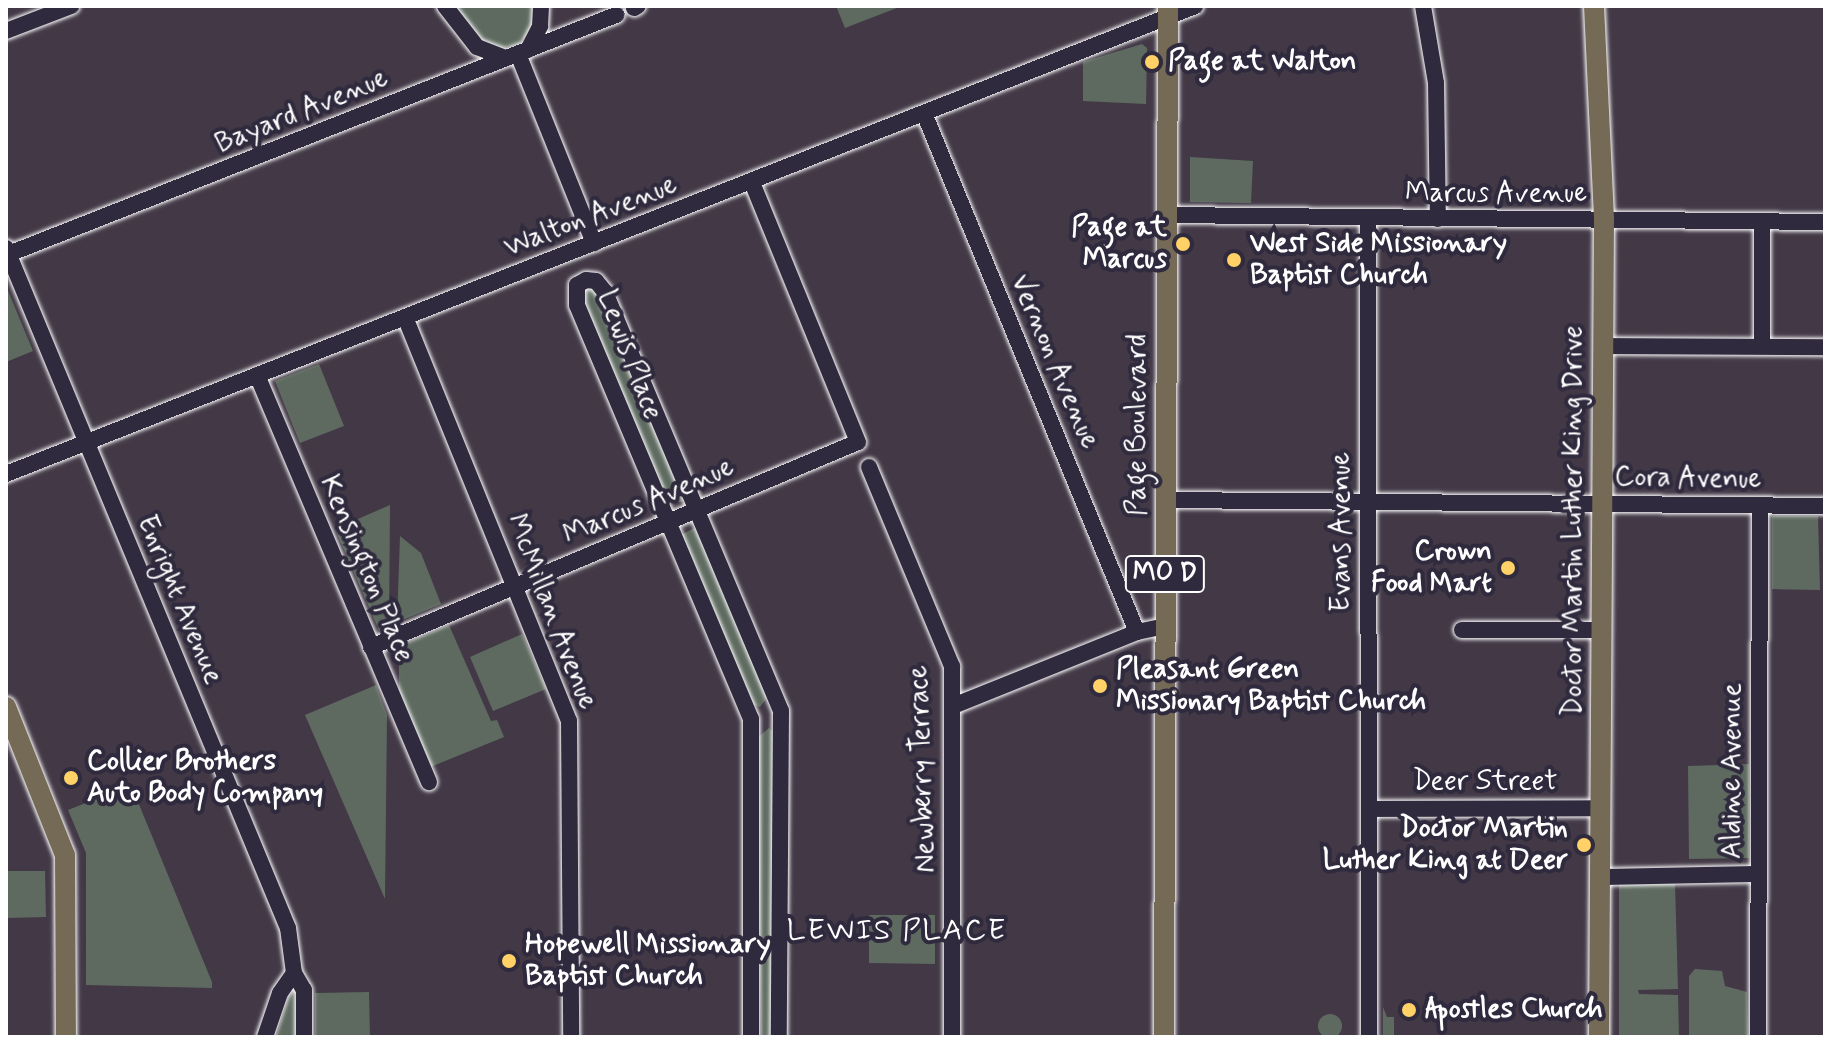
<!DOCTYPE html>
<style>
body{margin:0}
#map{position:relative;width:1831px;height:1043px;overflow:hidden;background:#423846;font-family:Mynerve,sans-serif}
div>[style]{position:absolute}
.green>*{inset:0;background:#5e6a60}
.round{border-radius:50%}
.roads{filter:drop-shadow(0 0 2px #fff) drop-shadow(0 0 2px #fff)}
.minor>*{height:16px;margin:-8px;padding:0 8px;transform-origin:8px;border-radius:8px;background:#2f2a3d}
.major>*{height:20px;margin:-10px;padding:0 10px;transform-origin:10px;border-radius:10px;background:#756a55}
.dots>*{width:22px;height:22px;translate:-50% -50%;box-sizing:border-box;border:4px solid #2f2a3d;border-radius:50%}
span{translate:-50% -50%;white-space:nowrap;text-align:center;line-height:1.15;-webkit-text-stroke:8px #2f2a3d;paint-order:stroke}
.shield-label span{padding:2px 6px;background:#2f2a3d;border:2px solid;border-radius:6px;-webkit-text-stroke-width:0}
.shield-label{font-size:26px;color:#fff;font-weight:700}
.poi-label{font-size:28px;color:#fff;font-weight:700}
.left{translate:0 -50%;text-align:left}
.right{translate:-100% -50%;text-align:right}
.street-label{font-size:28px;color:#fff}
.neighbourhood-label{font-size:30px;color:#fff;letter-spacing:2px}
.frame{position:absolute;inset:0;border:8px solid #fff;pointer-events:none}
</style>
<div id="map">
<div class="green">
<div style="clip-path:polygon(453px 6px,534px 6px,532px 29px,519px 44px,500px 49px,481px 42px)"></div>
<div style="clip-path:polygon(836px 6px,902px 6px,845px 28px)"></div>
<div style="clip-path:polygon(1142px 44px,1147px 48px,1146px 104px,1083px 101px,1083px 62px)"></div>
<div style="clip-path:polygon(1190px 157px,1253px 161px,1251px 203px,1190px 202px)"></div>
<div style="clip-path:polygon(586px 283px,595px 287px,685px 499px,682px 502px,667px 502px,584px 305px)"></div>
<div style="clip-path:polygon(6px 286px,33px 351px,6px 362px)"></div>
<div style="clip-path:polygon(319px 364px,344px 426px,300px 443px,275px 381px)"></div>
<div style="clip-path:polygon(390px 505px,389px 627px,379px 630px,335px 529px)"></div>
<div style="clip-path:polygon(1772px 516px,1818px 516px,1820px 590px,1772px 589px)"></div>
<div style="clip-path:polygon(696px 527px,768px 696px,760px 707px,751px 704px,681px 535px)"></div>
<div style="clip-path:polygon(400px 536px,421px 553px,441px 604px,397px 622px)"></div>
<div style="clip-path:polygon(449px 625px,491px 721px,497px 720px,504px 737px,428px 768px,399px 700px,399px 652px,406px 643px)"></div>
<div style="clip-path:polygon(522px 634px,546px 689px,493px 711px,470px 657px)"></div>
<div style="clip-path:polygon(376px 685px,387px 715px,385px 899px,305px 715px)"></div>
<div style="clip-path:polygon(769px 728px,777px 736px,772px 1035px,761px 1037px,757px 738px)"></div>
<div style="clip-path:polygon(1749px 764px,1749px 858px,1689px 859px,1688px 766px)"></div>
<div style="clip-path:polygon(131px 785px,212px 982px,212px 988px,86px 985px,86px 853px,68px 810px)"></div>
<div style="clip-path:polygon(6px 871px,45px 871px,46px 917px,6px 918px)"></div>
<div style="clip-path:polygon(1675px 884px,1678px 989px,1638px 990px,1639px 994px,1678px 995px,1679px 1037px,1619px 1037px,1619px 885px)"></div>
<div style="clip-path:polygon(869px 915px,935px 915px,935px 964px,869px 963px)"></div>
<div style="clip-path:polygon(1695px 969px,1722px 971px,1725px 986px,1747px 992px,1748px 1037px,1689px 1037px,1689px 976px)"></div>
<div style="clip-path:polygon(295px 990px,299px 1037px,276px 1037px,289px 995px)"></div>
<div style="clip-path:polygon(369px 992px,370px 1037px,315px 1037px,315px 993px)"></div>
<div style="clip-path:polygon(1383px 1007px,1387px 1017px,1394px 1017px,1394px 1037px,1383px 1037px)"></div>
<div class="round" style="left:1318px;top:1014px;width:24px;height:24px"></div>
</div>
<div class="roads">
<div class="minor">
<div style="left:445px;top:6px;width:52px;rotate:52deg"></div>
<div style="left:477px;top:47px;width:31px;rotate:21deg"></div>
<div style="left:1423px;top:6px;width:78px;rotate:80.4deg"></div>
<div style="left:1436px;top:83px;width:136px;rotate:89.2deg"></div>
<div style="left:634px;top:8px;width:4px;rotate:-27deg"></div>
<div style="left:6px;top:31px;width:70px;rotate:-21deg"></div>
<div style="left:528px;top:50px;width:27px;rotate:-63deg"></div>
<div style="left:540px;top:26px;width:20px;rotate:-87deg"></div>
<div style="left:518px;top:54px;width:204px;rotate:68.1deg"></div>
<div style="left:924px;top:113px;width:561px;rotate:67.69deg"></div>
<div style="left:1167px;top:215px;width:658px;rotate:0.61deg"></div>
<div style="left:1368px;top:219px;width:818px;rotate:89.93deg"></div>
<div style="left:6px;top:248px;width:736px;rotate:67.48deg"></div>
<div style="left:288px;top:928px;width:45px;rotate:82.4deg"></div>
<div style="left:294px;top:973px;width:20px;rotate:60deg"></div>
<div style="left:304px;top:990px;width:47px;rotate:90deg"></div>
<div style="left:6px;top:255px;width:656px;rotate:-21.48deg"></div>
<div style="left:405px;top:317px;width:436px;rotate:67.9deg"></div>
<div style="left:569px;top:721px;width:316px;rotate:89.6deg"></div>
<div style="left:1603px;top:346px;width:222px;rotate:0.3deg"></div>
<div style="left:1762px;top:346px;width:124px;rotate:-90deg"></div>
<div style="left:257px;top:375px;width:442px;rotate:67.1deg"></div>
<div style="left:869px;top:467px;width:216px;rotate:67.4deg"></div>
<div style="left:952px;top:666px;width:371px;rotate:90deg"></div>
<div style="left:6px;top:474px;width:1278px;rotate:-21.48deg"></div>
<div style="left:1166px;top:500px;width:659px;rotate:0.52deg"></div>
<div style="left:1462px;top:630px;width:140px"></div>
<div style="left:371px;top:647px;width:528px;rotate:-22.83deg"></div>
<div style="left:858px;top:442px;width:281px;rotate:-112.2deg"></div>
<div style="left:953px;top:706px;width:198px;rotate:-21.9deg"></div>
<div style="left:1137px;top:632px;width:29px;rotate:-12deg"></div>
<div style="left:1369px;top:809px;width:232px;rotate:-0.2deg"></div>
<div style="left:1600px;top:877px;width:159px;rotate:-1.1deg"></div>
<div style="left:265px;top:1037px;width:46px;rotate:-71.2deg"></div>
<div style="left:280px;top:993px;width:24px;rotate:-55deg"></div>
<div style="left:751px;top:1037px;width:318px;rotate:-90deg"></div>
<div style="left:751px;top:719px;width:449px;rotate:-112.8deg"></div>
<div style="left:577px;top:305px;width:20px;rotate:-90deg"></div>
<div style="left:577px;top:285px;width:10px;rotate:-29deg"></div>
<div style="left:586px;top:280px;width:10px;rotate:6deg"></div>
<div style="left:596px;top:281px;width:14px;rotate:51deg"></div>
<div style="left:605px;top:292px;width:454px;rotate:67.2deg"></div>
<div style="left:781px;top:711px;width:326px;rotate:90.4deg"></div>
<div style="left:1758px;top:1037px;width:531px;rotate:-89.78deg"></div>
</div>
<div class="major">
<div style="left:1594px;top:6px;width:215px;rotate:87.3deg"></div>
<div style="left:1604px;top:221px;width:816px;rotate:90.35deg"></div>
<div style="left:6px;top:707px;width:159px;rotate:68.3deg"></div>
<div style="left:65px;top:855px;width:182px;rotate:89.7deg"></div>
<div style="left:1164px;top:1037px;width:1031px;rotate:-89.78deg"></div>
</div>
</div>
<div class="dots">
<div style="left:1152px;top:62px;background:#ffd166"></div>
<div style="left:1183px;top:244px;background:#ffd166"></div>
<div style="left:1234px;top:260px;background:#ffd166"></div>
<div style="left:1508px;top:568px;background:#ffd166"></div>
<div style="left:1100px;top:686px;background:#ffd166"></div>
<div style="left:71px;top:778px;background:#ffd166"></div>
<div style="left:1584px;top:845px;background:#ffd166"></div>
<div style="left:509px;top:961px;background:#ffd166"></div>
<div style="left:1409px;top:1010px;background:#ffd166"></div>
</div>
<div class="shield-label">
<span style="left:1165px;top:574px">MO D</span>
</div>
<div class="poi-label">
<span class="left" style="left:1168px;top:62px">Page at Walton</span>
<span class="right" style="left:1167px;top:244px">Page at<br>Marcus</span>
<span class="left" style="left:1250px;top:260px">West Side Missionary<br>Baptist Church</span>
<span class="right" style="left:1492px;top:568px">Crown<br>Food Mart</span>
<span class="left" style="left:1116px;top:686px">Pleasant Green<br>Missionary Baptist Church</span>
<span class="left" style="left:87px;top:778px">Collier Brothers<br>Auto Body Company</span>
<span class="right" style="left:1568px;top:845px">Doctor Martin<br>Luther King at Deer</span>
<span class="left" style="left:525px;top:961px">Hopewell Missionary<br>Baptist Church</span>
<span class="left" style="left:1425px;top:1010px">Apostles Church</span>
</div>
<div class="street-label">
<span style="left:302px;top:112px;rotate:-22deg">Bayard Avenue</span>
<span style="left:1496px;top:194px">Marcus Avenue</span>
<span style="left:591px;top:217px;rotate:-21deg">Walton Avenue</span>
<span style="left:629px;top:355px;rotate:69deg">Lewis Place</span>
<span style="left:1054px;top:362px;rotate:67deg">Vernon Avenue</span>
<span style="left:1138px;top:425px;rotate:-90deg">Page Boulevard</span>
<span style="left:1688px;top:479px;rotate:1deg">Cora Avenue</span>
<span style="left:649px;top:502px;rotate:-23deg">Marcus Avenue</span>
<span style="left:1574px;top:521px;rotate:-90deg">Doctor Martin Luther King Drive</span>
<span style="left:1342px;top:532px;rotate:-90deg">Evans Avenue</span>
<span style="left:366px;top:569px;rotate:67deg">Kensington Place</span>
<span style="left:179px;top:600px;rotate:67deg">Enright Avenue</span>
<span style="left:551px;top:612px;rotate:69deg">McMillan Avenue</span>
<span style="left:923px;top:769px;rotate:-92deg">Newberry Terrace</span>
<span style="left:1733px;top:771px;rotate:-90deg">Aldine Avenue</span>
<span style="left:1485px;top:782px">Deer Street</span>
</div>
<div class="neighbourhood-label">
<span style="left:897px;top:931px">LEWIS PLACE</span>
</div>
<div class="frame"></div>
</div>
